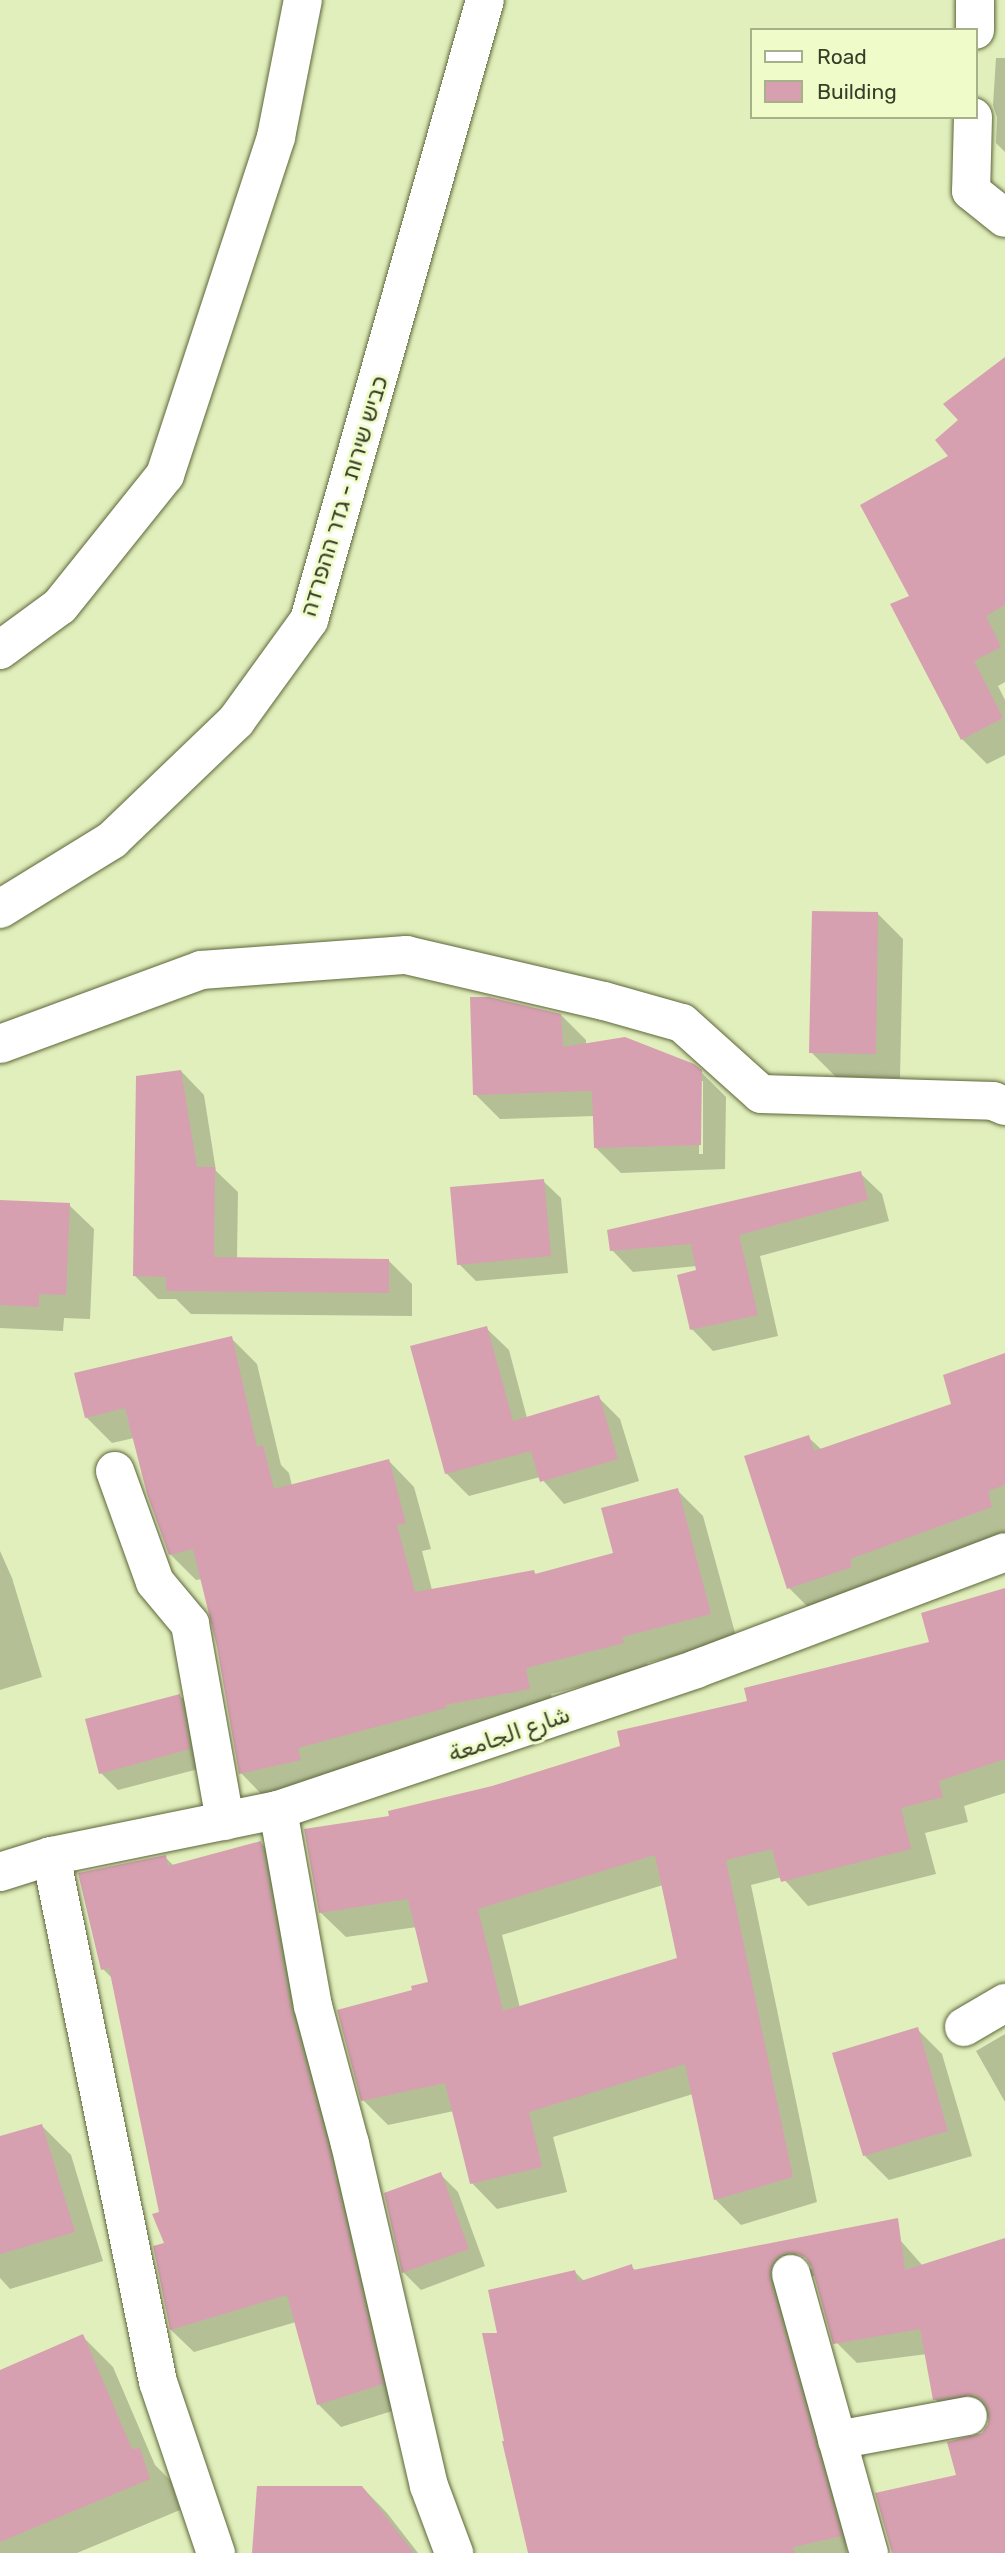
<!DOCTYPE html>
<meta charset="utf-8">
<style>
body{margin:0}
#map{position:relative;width:1005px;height:2553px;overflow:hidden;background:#e1efbc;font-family:Rubik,Cairo,"Noto Sans Hebrew",sans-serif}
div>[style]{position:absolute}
.shadow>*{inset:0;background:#0003}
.building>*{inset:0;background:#d6a0b0}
.roads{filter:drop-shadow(0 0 2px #5d673a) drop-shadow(0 0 2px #5d673a)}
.minor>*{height:38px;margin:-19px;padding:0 19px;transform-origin:19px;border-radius:19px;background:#fff}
.major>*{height:38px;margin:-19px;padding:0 19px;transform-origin:19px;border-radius:19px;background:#fff}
span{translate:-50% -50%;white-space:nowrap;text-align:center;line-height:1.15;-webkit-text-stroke:6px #effcc9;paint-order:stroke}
.street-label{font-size:23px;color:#383d29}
.legend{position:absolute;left:750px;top:28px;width:228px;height:91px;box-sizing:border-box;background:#effcc9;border:2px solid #a6b089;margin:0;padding:9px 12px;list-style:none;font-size:21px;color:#383d29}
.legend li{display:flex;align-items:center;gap:14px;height:35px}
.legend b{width:35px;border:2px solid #a6b089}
</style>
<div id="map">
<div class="shadow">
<div style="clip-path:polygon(996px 58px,1005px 58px,1005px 152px,996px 143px,997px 117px,993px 105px)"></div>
<div style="clip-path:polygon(1005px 368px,1005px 682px,998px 686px,1005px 700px,1005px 755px,987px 764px,962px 739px,911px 597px,960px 420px)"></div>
<div style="clip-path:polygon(878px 914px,903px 939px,900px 1078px,836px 1077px,811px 1052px)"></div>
<div style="clip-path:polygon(evenodd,561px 1015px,586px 1040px,586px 1045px,700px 1071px,726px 1097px,725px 1169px,621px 1173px,596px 1148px,595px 1116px,500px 1119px,475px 1094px,561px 1015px,700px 1081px,703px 1081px,703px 1154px,699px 1154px,700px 1081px)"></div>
<div style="clip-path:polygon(181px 1071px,204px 1095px,216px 1171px,238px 1192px,237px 1259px,389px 1261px,412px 1284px,412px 1316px,191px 1314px,176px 1299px,158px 1299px,135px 1276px)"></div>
<div style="clip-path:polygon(860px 1173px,882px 1194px,889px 1221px,760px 1256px,778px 1336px,713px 1351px,692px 1329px,697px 1266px,633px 1272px,612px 1250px)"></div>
<div style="clip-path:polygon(543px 1181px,561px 1198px,568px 1273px,476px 1281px,459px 1264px)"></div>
<div style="clip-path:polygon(0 1202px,69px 1205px,94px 1229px,90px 1319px,64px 1318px,63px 1331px,0 1328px)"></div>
<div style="clip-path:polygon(486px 1328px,509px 1350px,527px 1418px,598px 1397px,620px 1419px,639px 1481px,564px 1504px,540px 1477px,469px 1496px,446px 1473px)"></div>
<div style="clip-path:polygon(231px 1338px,257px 1364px,281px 1465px,289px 1473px,292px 1486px,388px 1460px,414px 1487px,431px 1549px,422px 1551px,432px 1590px,534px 1572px,537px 1575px,615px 1554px,677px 1490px,703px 1516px,737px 1640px,647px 1663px,649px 1669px,551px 1694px,555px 1715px,323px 1774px,326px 1786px,267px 1800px,241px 1773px,219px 1647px,202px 1579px,196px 1580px,170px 1554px,134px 1438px,112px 1443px,86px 1417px)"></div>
<div style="clip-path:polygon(1005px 1355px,1005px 1536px,814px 1613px,789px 1588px,808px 1437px,822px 1450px,953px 1405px)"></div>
<div style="clip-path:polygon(0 1551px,12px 1578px,42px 1677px,0 1690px)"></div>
<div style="clip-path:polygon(evenodd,1005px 1590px,1005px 1793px,964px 1806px,968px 1822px,925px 1833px,936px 1874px,808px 1906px,782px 1877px,751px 1885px,817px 2202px,741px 2225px,716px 2200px,693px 2094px,553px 2137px,567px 2192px,497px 2209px,472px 2183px,454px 2111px,388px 2125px,363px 2100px,414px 1991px,430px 1983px,417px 1927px,346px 1937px,320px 1912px,391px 1817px,622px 1747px,932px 1643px,1005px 1590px,663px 1885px,679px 1959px,520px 2008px,502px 1935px,663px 1885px)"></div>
<div style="clip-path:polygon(180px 1696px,197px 1713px,206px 1767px,118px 1790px,101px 1773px)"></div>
<div style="clip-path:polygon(261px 1843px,283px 1865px,405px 2407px,341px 2427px,318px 2404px,296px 2322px,194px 2352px,171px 2330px,162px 2214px,114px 1980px,103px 1969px,165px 1857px,174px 1866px)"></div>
<div style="clip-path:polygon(917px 2029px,942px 2054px,972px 2156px,889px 2180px,864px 2155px)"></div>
<div style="clip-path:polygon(1005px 2034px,1005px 2102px,976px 2051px)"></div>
<div style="clip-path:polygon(42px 2126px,71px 2155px,103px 2261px,10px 2289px,0 2278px,0 2138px)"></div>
<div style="clip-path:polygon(440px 2174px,458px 2192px,485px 2266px,421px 2290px,404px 2273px,386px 2194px)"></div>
<div style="clip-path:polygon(900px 2240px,923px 2266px,1005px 2240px,1005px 2553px,894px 2553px,958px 2476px,990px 2425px,990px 2418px,958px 2422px,935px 2399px,927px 2354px,857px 2363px,834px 2340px,816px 2275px,798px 2282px,836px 2462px,847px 2553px,530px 2553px,506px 2442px,499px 2334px,575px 2272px,584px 2281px,631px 2266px,636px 2271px,786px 2242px,811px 2269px)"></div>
<div style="clip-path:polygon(82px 2336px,113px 2367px,155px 2465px,171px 2481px,180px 2510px,77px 2553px,0 2553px,0 2372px)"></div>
<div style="clip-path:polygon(362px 2487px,387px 2513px,418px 2553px,254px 2553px)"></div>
</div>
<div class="building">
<div style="clip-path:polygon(1005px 357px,1005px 605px,986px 616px,1001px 647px,974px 661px,1003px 718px,961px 740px,890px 604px,909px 596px,860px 505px,948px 456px,935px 440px,958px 420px,943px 404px)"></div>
<div style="clip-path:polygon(812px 911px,878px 912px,876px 1054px,809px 1053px)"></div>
<div style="clip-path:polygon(470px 997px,489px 997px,561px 1014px,563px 1047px,625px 1037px,694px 1064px,702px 1070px,701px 1145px,594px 1148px,592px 1091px,473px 1095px)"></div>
<div style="clip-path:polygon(181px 1070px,197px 1167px,215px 1167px,214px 1257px,389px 1259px,389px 1293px,166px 1291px,166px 1277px,133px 1276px,136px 1076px)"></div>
<div style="clip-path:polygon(861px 1171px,868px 1200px,739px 1235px,758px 1315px,690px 1330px,677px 1275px,696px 1270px,691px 1244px,610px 1251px,607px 1230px)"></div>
<div style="clip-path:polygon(544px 1179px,551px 1256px,457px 1265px,450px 1187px)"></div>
<div style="clip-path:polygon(0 1200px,70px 1203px,66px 1295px,39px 1294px,39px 1307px,0 1305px)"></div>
<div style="clip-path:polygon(487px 1326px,513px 1421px,599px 1395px,618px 1459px,540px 1482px,531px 1451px,445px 1474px,410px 1346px)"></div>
<div style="clip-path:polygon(232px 1336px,257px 1447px,263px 1445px,274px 1489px,389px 1459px,406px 1523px,397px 1525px,415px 1592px,534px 1570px,535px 1574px,613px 1553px,601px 1508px,678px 1488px,711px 1614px,622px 1637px,624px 1643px,526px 1668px,530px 1689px,445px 1705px,446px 1708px,298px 1748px,301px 1760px,239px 1774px,217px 1647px,193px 1549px,169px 1555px,147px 1494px,125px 1408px,85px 1418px,74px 1373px)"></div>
<div style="clip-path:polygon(1005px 1353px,1005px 1485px,988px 1491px,992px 1507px,850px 1559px,852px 1567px,787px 1589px,744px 1456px,809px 1435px,814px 1451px,951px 1404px,943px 1375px)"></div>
<div style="clip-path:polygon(evenodd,1005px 1588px,1005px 1759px,939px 1781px,943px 1797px,901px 1808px,911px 1849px,781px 1882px,772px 1849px,726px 1860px,793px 2177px,714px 2200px,685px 2064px,529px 2112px,542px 2167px,470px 2184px,445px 2083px,361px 2101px,337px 2010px,412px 1990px,411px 1986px,428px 1982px,408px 1899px,319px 1913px,304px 1829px,389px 1816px,388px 1811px,492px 1786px,620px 1746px,617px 1731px,747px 1701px,744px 1688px,929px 1642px,921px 1613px,1005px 1588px,655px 1855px,677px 1958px,503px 2011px,478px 1909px,655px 1855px)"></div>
<div style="clip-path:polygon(180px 1694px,190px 1749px,99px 1774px,85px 1719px)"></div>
<div style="clip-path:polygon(261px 1841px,291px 2010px,329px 2149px,383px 2384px,317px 2405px,287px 2295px,170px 2330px,153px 2246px,164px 2243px,152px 2214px,159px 2212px,109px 1968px,101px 1970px,78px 1873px,166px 1855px,168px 1866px)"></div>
<div style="clip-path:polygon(918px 2027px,948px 2131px,863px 2156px,832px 2053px)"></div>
<div style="clip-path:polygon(42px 2124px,75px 2232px,0 2254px,0 2136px)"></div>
<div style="clip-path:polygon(441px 2172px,469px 2249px,402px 2273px,384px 2193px)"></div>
<div style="clip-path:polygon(898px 2218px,905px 2270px,1005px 2238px,1005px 2553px,892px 2553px,875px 2493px,956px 2475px,947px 2442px,982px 2433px,988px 2424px,989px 2411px,984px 2401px,975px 2395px,933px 2400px,920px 2329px,833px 2344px,812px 2268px,806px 2258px,796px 2253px,784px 2253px,775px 2259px,770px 2269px,770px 2280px,842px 2536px,793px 2547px,795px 2553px,528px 2553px,502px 2441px,504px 2441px,482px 2333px,497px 2333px,488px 2290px,575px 2270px,578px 2282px,632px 2264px,633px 2270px)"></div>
<div style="clip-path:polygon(83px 2334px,132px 2449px,140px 2448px,150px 2479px,0 2542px,0 2370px)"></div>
<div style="clip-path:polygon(257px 2486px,362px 2486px,414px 2553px,252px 2553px)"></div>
</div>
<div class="roads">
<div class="minor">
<div style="left:975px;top:30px;width:30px;rotate:-90deg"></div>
<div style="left:973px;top:117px;width:74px;rotate:91.5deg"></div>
<div style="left:971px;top:191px;width:43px;rotate:38.5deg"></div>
<div style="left:0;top:650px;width:74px;rotate:-36.3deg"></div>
<div style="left:60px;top:606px;width:168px;rotate:-51.3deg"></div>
<div style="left:165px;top:475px;width:356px;rotate:-71.8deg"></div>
<div style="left:276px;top:137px;width:140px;rotate:-78.9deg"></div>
<div style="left:0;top:909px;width:132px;rotate:-31.6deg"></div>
<div style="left:112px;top:840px;width:172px;rotate:-43.8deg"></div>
<div style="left:236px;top:721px;width:125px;rotate:-54.1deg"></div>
<div style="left:309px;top:620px;width:644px;rotate:-74.15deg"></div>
<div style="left:0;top:1044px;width:214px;rotate:-20.2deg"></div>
<div style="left:201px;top:970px;width:206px;rotate:-4.2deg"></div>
<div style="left:406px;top:955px;width:203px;rotate:13.1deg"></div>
<div style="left:604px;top:1001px;width:81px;rotate:15.8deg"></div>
<div style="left:682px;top:1023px;width:106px;rotate:41.9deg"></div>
<div style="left:761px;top:1094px;width:232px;rotate:1.7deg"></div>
<div style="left:993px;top:1101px;width:13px;rotate:23deg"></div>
<div style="left:115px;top:1471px;width:118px;rotate:70.2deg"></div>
<div style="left:155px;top:1582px;width:55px;rotate:50.2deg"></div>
<div style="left:190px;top:1624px;width:200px;rotate:79.9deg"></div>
<div style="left:278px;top:1810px;width:199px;rotate:79.9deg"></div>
<div style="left:313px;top:2006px;width:143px;rotate:75deg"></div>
<div style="left:350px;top:2144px;width:351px;rotate:77deg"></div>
<div style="left:429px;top:2486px;width:72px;rotate:69.5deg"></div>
<div style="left:51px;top:1856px;width:537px;rotate:78.5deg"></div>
<div style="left:158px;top:2382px;width:181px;rotate:71.3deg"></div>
<div style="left:964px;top:2027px;width:48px;rotate:-30.3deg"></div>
<div style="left:791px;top:2274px;width:290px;rotate:74.4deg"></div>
<div style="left:837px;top:2440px;width:133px;rotate:-10.4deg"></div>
</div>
<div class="major">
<div style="left:0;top:1872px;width:53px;rotate:-17.4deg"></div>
<div style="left:51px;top:1856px;width:232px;rotate:-11.5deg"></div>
<div style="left:278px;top:1810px;width:441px;rotate:-18.6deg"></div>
<div style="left:696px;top:1669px;width:330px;rotate:-20.7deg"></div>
</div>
</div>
<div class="street-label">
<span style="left:344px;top:496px;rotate:-73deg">כביש שירות - גדר ההפרדה</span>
<span style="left:509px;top:1734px;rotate:-19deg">شارع الجامعة</span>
</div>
<ul class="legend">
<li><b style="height:9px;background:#fff"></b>Road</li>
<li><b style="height:19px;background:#d6a0b0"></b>Building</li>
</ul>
</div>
